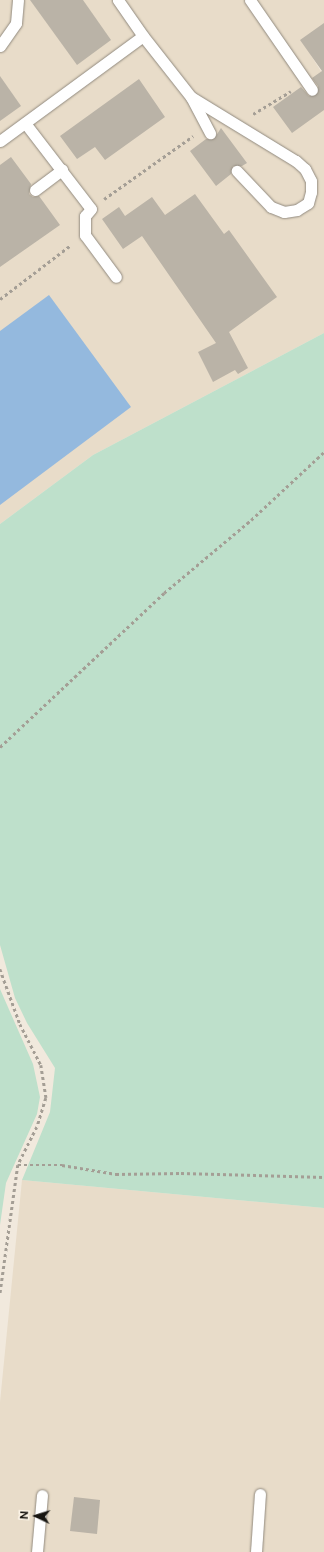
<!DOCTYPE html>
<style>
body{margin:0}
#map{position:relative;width:324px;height:1552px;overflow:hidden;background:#f1e9dd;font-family:"Public Sans",sans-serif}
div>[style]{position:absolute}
.built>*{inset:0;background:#e8dcc9}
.green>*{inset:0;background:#bee0cb}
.water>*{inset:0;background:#94b9de}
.building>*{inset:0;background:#bab3a7}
.path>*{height:2.5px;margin-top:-1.25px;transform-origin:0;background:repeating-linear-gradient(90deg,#a49e95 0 3px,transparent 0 6px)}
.roads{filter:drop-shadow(0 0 1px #918a7f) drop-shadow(0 0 1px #918a7f)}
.lane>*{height:11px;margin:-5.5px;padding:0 5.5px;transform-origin:5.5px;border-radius:5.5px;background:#fff}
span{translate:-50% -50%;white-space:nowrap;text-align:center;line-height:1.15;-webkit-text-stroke:3px #fef6ea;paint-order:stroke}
.north{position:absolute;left:16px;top:1496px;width:40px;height:40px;-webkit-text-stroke:3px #fef6ea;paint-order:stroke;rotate:274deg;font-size:11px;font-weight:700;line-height:16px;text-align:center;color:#171511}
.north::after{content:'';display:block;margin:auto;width:14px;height:18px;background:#171511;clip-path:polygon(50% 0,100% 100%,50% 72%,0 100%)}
</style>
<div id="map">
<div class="built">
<div style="clip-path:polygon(0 0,324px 0,324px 73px,310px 54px,324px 76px,324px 333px,93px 455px,0 524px)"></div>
<div style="clip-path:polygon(22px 1180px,324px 1208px,324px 1552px,0 1552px,0 1402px)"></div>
</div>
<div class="green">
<div style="clip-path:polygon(324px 333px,324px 1208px,22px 1180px,50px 1112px,55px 1068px,27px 1023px,15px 998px,0 945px,0 524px,93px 455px)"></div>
<div style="clip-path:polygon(0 989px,33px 1064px,40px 1097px,37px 1114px,6px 1183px,0 1225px)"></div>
</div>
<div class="water">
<div style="clip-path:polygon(49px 295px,131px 407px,0 505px,0 331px)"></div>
</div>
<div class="building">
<div style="clip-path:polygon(30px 0,83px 0,111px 40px,77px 65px)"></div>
<div style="clip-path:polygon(324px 23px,324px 110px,292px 133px,273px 107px,301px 87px,309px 96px,318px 93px,318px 86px,312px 78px,322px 71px,300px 40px)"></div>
<div style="clip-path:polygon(0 76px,21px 106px,0 121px)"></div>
<div style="clip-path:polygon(139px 79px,165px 117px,105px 160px,95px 147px,77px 159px,60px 136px)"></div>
<div style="clip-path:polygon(221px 128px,247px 163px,242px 166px,233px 166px,231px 174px,216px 186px,190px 151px,206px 139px,214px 139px)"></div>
<div style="clip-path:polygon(11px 157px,31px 184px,29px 194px,33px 197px,39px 196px,60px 225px,0 267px,0 165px)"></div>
<div style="clip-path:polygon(195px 194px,224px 234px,229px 230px,277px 297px,229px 332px,248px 368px,238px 374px,235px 370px,213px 382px,198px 352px,216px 343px,142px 236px,123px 249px,102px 219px,119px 207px,125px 216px,152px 197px,165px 215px)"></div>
<div style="clip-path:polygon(74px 1497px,100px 1500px,97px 1534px,70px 1531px)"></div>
</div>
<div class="path">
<div style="left:253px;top:114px;width:44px;rotate:-31.2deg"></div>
<div style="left:104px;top:199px;width:109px;rotate:-35.3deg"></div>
<div style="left:0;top:299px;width:89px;rotate:-37.3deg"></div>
<div style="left:0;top:747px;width:225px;rotate:-43.2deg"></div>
<div style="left:164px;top:593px;width:114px;rotate:-40deg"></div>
<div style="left:251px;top:520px;width:100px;rotate:-43deg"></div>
<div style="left:0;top:969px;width:59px;rotate:70deg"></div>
<div style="left:20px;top:1024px;width:46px;rotate:62.9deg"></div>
<div style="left:41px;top:1065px;width:33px;rotate:81deg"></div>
<div style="left:46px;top:1098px;width:30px;rotate:107deg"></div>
<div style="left:37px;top:1127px;width:42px;rotate:116.6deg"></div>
<div style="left:18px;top:1165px;width:130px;rotate:97.9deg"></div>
<div style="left:18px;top:1165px;width:44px"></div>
<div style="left:62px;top:1165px;width:55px;rotate:9.5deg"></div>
<div style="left:116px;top:1174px;width:65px;rotate:-0.9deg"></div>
<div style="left:181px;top:1173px;width:143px;rotate:1.6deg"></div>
</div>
<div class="roads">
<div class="lane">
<div style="left:250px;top:0;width:109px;rotate:55.4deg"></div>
<div style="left:143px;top:36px;width:78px;rotate:51.8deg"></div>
<div style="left:191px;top:97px;width:41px;rotate:62.2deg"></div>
<div style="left:0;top:46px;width:28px;rotate:-55deg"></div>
<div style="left:16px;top:23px;width:23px;rotate:-85deg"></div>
<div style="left:191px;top:97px;width:123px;rotate:31.4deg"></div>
<div style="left:296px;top:161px;width:12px;rotate:42deg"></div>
<div style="left:305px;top:169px;width:13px;rotate:63deg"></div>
<div style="left:311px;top:181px;width:11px;rotate:90deg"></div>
<div style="left:311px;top:192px;width:11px;rotate:105deg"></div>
<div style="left:308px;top:203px;width:13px;rotate:148deg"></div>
<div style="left:297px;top:210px;width:13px;rotate:171deg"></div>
<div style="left:284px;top:212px;width:14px;rotate:-159deg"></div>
<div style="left:271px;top:207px;width:50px;rotate:-133.4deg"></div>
<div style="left:25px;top:123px;width:108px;rotate:52.5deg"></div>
<div style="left:91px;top:209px;width:9px;rotate:131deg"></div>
<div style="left:85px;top:216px;width:19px;rotate:90deg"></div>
<div style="left:85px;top:235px;width:52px;rotate:53.6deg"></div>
<div style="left:0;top:141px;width:177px;rotate:-36.3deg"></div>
<div style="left:143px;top:36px;width:44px;rotate:-124.8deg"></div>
<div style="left:35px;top:190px;width:34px;rotate:-37deg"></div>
<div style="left:37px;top:1552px;width:57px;rotate:-85deg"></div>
<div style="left:256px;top:1552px;width:58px;rotate:-86.1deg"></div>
</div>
</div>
<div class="north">N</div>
</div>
